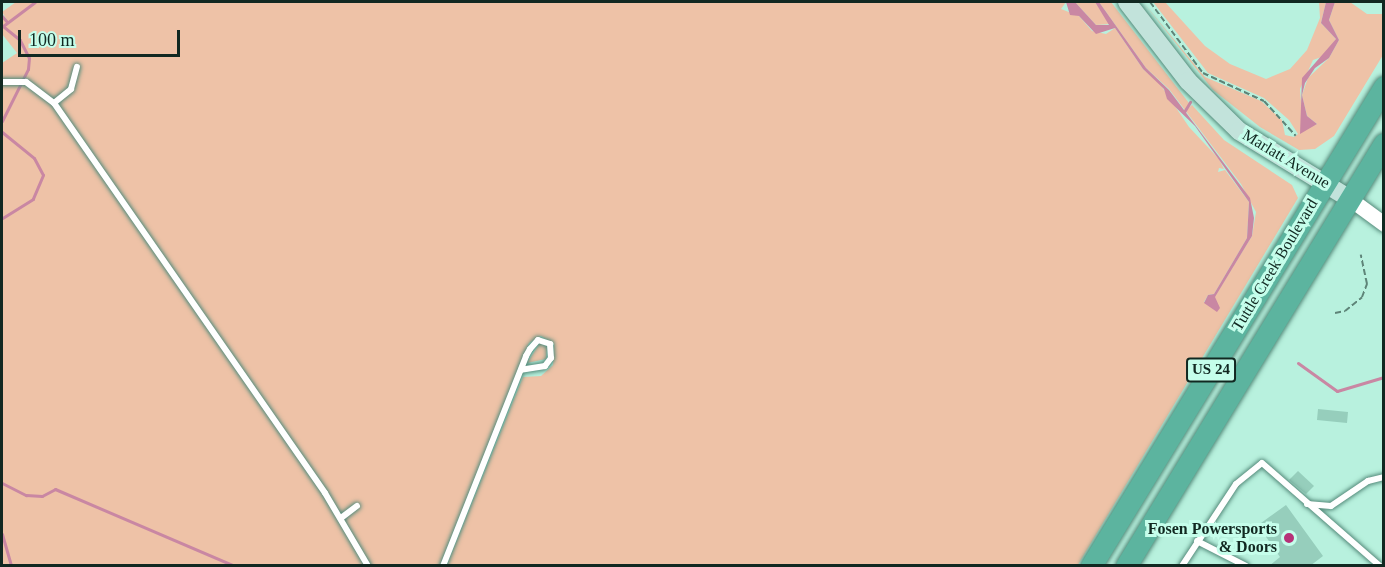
<!DOCTYPE html>
<style>
body{margin:0}
#map{position:relative;width:1385px;height:567px;overflow:hidden;background:#b8f1de;font-family:"Times New Roman",serif}
div>[style]{position:absolute}
.green>*{inset:0;background:#eec2a7}
.water>*{inset:0;background:#c987a3}
.stream>*{height:3px;margin:-1.5px;padding:0 1.5px;transform-origin:1.5px;border-radius:1.5px;background:#c987a3}
.building>*{inset:0;background:#96cebc}
.path>*{height:2px;margin-top:-1px;transform-origin:0;background:repeating-linear-gradient(90deg,#5e8478 0 6px,transparent 0 9px)}
.roads{filter:drop-shadow(0 0 2px #558b7b) drop-shadow(0 0 2px #558b7b)}
.service>*{height:6px;margin:-3px;padding:0 3px;transform-origin:3px;border-radius:3px;background:#fff}
.tertiary>*{height:15px;margin:-7.5px;padding:0 7.5px;transform-origin:7.5px;border-radius:7.5px;background:#fff}
.secondary>*{height:18px;margin:-9px;padding:0 9px;transform-origin:9px;border-radius:9px;background:#c2e3db}
.trunk>*{height:21px;margin:-10.5px;padding:0 10.5px;transform-origin:10.5px;border-radius:10.5px;background:#5cb49f}
.dots>*{width:16px;height:16px;translate:-50% -50%;box-sizing:border-box;border:3px solid #c5feeb;border-radius:50%}
span{translate:-50% -50%;white-space:nowrap;text-align:center;line-height:1.15;-webkit-text-stroke:6px #c5feeb;paint-order:stroke}
.shield-label span{padding:2px 4px;background:#c5feeb;border:2px solid;border-radius:4px;-webkit-text-stroke-width:0}
.shield-label{font-size:15px;color:#112821;font-weight:700}
.street-label{font-size:16px;color:#112821}
.poi-label{font-size:16px;color:#112821;font-weight:700}
.right{translate:-100% -50%;text-align:right}
.frame{position:absolute;inset:0;border:3px solid #112821;pointer-events:none}
.scale{position:absolute;left:18px;top:30px;width:162px;height:27px;box-sizing:border-box;border:3px solid #112821;border-top:0;padding-left:8px;font-size:18px;line-height:21px;white-space:nowrap;color:#112821;-webkit-text-stroke:4px #c5feeb;paint-order:stroke}
</style>
<div id="map">
<div class="green">
<div style="clip-path:polygon(16px 2px,1066px 2px,1061px 9px,1079px 16px,1092px 31px,1106px 34px,1115px 28px,1143px 69px,1160px 84px,1189px 127px,1219px 159px,1224px 169px,1219px 168px,1218px 172px,1225px 170px,1249px 202px,1247px 238px,1214px 294px,1208px 295px,1204px 302px,1218px 306px,1214px 298px,1252px 236px,1256px 212px,1241px 184px,1169px 89px,1146px 68px,1099px 2px,1111px 2px,1189px 103px,1186px 110px,1192px 105px,1224px 140px,1292px 185px,1298px 198px,1078px 565px,447px 565px,523px 377px,541px 376px,553px 365px,554px 344px,541px 336px,529px 343px,440px 565px,2px 565px,2px 63px,17px 53px,2px 34px,2px 18px,7px 20px,2px 12px)"></div>
<div style="clip-path:polygon(1075px 2px,1095px 2px,1110px 24px,1096px 25px)"></div>
<div style="clip-path:polygon(1143px 2px,1205px 77px,1261px 101px,1282px 120px,1285px 135px,1294px 137px,1298px 134px,1289px 120px,1264px 98px,1208px 73px,1153px 2px,1165px 2px,1205px 46px,1230px 64px,1266px 79px,1290px 69px,1307px 50px,1320px 18px,1319px 2px,1326px 2px,1321px 23px,1336px 39px,1324px 56px,1313px 60px,1300px 89px,1303px 126px,1300px 131px,1317px 124px,1307px 116px,1302px 95px,1308px 78px,1329px 58px,1339px 40px,1329px 20px,1335px 2px,1350px 2px,1367px 14px,1383px 14px,1383px 55px,1334px 136px,1315px 149px,1299px 150px,1260px 127px,1213px 90px)"></div>
<div style="clip-path:polygon(540px 343px,547px 347px,546px 359px,527px 363px)"></div>
</div>
<div class="water">
<div style="clip-path:polygon(1066px 2px,1075px 2px,1096px 25px,1109px 25px,1095px 2px,1099px 2px,1146px 68px,1169px 90px,1250px 198px,1254px 218px,1252px 236px,1215px 297px,1220px 308px,1217px 312px,1204px 303px,1208px 295px,1214px 294px,1247px 238px,1249px 202px,1195px 126px,1167px 99px,1164px 89px,1143px 69px,1115px 28px,1096px 34px,1079px 16px,1070px 15px)"></div>
<div style="clip-path:polygon(1326px 2px,1335px 2px,1329px 20px,1339px 40px,1329px 58px,1315px 68px,1305px 83px,1302px 95px,1307px 116px,1317px 124px,1300px 134px,1302px 78px,1336px 39px,1321px 23px)"></div>
</div>
<div class="stream">
<div style="left:2px;top:16px;width:8px;rotate:50deg"></div>
<div style="left:3px;top:26px;width:40px;rotate:-37deg"></div>
<div style="left:1184px;top:112px;width:12px;rotate:-59deg"></div>
<div style="left:2px;top:121px;width:58px;rotate:-63.4deg"></div>
<div style="left:28px;top:69px;width:11px;rotate:-85deg"></div>
<div style="left:29px;top:58px;width:20px;rotate:-117deg"></div>
<div style="left:20px;top:40px;width:22px;rotate:-141deg"></div>
<div style="left:2px;top:132px;width:41px;rotate:39.1deg"></div>
<div style="left:34px;top:158px;width:19px;rotate:62deg"></div>
<div style="left:43px;top:175px;width:26px;rotate:113deg"></div>
<div style="left:33px;top:199px;width:36px;rotate:148deg"></div>
<div style="left:1298px;top:363px;width:48px;rotate:35.7deg"></div>
<div style="left:1337px;top:391px;width:49px;rotate:-16.6deg"></div>
<div style="left:2px;top:483px;width:27px;rotate:27deg"></div>
<div style="left:26px;top:495px;width:16px;rotate:4deg"></div>
<div style="left:42px;top:496px;width:15px;rotate:-28deg"></div>
<div style="left:55px;top:489px;width:196px;rotate:23.2deg"></div>
<div style="left:2px;top:534px;width:33px;rotate:74deg"></div>
</div>
<div class="building">
<div style="clip-path:polygon(1318px 409px,1348px 412px,1347px 423px,1317px 420px)"></div>
<div style="clip-path:polygon(1298px 471px,1314px 486px,1306px 494px,1289px 480px)"></div>
<div style="clip-path:polygon(1286px 505px,1323px 556px,1310px 566px,1269px 566px,1280px 557px,1262px 531px,1265px 528px,1261px 523px)"></div>
</div>
<div class="path">
<div style="left:1150px;top:2px;width:89px;rotate:53.3deg"></div>
<div style="left:1203px;top:73px;width:67px;rotate:24.7deg"></div>
<div style="left:1264px;top:101px;width:47px;rotate:47.6deg"></div>
<div style="left:1335px;top:313px;width:10px;rotate:-11deg"></div>
<div style="left:1345px;top:311px;width:22px;rotate:-39deg"></div>
<div style="left:1362px;top:297px;width:14px;rotate:-69deg"></div>
<div style="left:1367px;top:284px;width:30px;rotate:-102deg"></div>
</div>
<div class="roads">
<div class="service">
<div style="left:2px;top:82px;width:24px"></div>
<div style="left:26px;top:82px;width:35px;rotate:37deg"></div>
<div style="left:54px;top:103px;width:475px;rotate:55.2deg"></div>
<div style="left:325px;top:493px;width:85px;rotate:59.5deg"></div>
<div style="left:54px;top:103px;width:22px;rotate:-39deg"></div>
<div style="left:71px;top:89px;width:23px;rotate:-75deg"></div>
<div style="left:1307px;top:504px;width:24px;rotate:5deg"></div>
<div style="left:1331px;top:506px;width:45px;rotate:-34deg"></div>
<div style="left:1368px;top:481px;width:16px;rotate:-14deg"></div>
<div style="left:341px;top:518px;width:20px;rotate:-37deg"></div>
<div style="left:1197px;top:541px;width:55px;rotate:27deg"></div>
<div style="left:443px;top:566px;width:226px;rotate:-68.4deg"></div>
<div style="left:526px;top:356px;width:8px;rotate:-60deg"></div>
<div style="left:530px;top:349px;width:12px;rotate:-48deg"></div>
<div style="left:538px;top:340px;width:13px;rotate:18deg"></div>
<div style="left:550px;top:344px;width:14px;rotate:86deg"></div>
<div style="left:551px;top:358px;width:10px;rotate:127deg"></div>
<div style="left:545px;top:366px;width:24px;rotate:171deg"></div>
<div style="left:1182px;top:566px;width:98px;rotate:-56.6deg"></div>
<div style="left:1236px;top:484px;width:33px;rotate:-39deg"></div>
<div style="left:1262px;top:463px;width:157px;rotate:41.1deg"></div>
</div>
<div class="tertiary">
<div style="left:1350px;top:199px;width:42px;rotate:36.3deg"></div>
</div>
<div class="secondary">
<div style="left:1127px;top:2px;width:100px;rotate:52.3deg"></div>
<div style="left:1188px;top:81px;width:71px;rotate:44.4deg"></div>
<div style="left:1239px;top:131px;width:130px;rotate:31.5deg"></div>
</div>
<div class="trunk">
<div style="left:1091px;top:566px;width:562px;rotate:-58.55deg"></div>
<div style="left:1126px;top:566px;width:495px;rotate:-58.6deg"></div>
</div>
</div>
<div class="dots">
<div style="left:1289px;top:538px;background:#b63278"></div>
</div>
<div class="shield-label">
<span style="left:1211px;top:370px">US 24</span>
</div>
<div class="street-label">
<span style="left:1286px;top:159px;rotate:31deg">Marlatt Avenue</span>
<span style="left:1275px;top:265px;rotate:-59deg">Tuttle Creek Boulevard</span>
</div>
<div class="poi-label">
<span class="right" style="left:1277px;top:538px">Fosen Powersports<br>&amp; Doors</span>
</div>
<div class="frame"></div>
<div class="scale">100 m</div>
</div>
